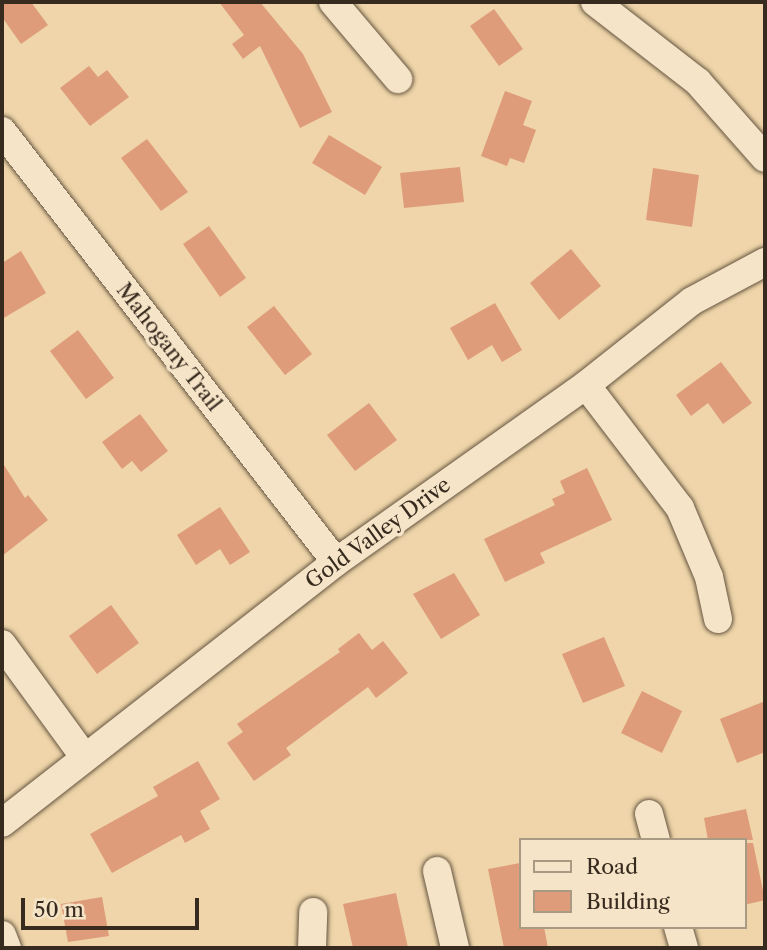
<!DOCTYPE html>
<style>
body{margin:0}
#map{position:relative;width:767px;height:950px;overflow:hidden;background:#efd5a9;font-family:"Libre Caslon Text",serif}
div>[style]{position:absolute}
.building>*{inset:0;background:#de9c7a}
.roads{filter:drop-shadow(0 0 2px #655541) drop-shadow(0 0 2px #655541)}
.minor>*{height:28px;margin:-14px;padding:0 14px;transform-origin:14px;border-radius:14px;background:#f5e4c7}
span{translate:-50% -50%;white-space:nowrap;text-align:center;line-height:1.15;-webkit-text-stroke:7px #f5e4c7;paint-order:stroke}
.street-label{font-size:21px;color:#372a1e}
.frame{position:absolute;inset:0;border:4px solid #372a1e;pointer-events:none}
.legend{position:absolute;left:519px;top:838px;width:228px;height:91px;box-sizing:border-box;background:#f5e4c7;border:2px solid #a99a83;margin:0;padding:9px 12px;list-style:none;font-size:21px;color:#372a1e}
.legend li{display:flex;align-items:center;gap:14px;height:35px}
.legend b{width:35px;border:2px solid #a99a83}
.scale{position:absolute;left:21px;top:898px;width:178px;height:32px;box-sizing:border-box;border:4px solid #372a1e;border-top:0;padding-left:9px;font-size:21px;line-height:24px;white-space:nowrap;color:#372a1e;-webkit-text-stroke:5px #f5e4c7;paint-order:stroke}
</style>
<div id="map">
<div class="building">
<div style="clip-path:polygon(2px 2px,31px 2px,48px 25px,21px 44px,2px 17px)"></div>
<div style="clip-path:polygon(219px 2px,260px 2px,303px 54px,332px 112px,300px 128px,260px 46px,243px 59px,232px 44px,244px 35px)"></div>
<div style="clip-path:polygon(494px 9px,523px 49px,499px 66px,470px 26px)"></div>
<div style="clip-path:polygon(89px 66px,98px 77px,107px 70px,129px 97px,90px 126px,60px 88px)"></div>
<div style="clip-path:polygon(505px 91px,532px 101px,523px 125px,536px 130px,524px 163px,510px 158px,507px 166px,481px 156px)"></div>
<div style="clip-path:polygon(329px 135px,382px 167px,365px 195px,312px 163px)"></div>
<div style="clip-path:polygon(147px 139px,188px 192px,161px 211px,121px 158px)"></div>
<div style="clip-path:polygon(460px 167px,464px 202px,404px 208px,400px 173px)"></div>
<div style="clip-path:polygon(653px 168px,699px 175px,692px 227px,646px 220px)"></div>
<div style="clip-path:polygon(209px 226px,246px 278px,220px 297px,183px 244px)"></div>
<div style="clip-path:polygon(571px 249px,601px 286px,559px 320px,530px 283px)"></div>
<div style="clip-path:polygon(21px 251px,46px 293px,2px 319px,2px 263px)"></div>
<div style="clip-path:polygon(495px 303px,522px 350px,502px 362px,492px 345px,468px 360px,450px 328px)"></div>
<div style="clip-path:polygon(274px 306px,312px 354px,285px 375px,247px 327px)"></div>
<div style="clip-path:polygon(78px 330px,114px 378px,86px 399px,50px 351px)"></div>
<div style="clip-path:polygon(721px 362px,752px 403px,723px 424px,708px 403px,691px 416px,676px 395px)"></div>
<div style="clip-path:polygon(369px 403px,397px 440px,355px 471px,327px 435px)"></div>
<div style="clip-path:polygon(140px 414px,168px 451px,141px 472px,132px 461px,122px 469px,102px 442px)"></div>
<div style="clip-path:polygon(2px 462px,25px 498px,28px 495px,48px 520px,2px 556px)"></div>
<div style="clip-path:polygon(587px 468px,612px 520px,540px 553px,545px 563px,505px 582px,484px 539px,555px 505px,552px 499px,565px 493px,560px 481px)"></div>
<div style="clip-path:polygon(220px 507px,250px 552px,230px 565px,220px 549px,196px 565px,177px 535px)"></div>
<div style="clip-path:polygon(454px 573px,480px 615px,441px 639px,413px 594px)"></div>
<div style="clip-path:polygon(111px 605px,139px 643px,97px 674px,69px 636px)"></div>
<div style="clip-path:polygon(359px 633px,372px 650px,383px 641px,408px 673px,376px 698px,368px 687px,286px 748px,291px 755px,254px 781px,227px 743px,243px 732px,237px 724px,340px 652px,338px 649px)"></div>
<div style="clip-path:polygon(604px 637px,625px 686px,583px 703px,562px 654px)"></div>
<div style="clip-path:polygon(642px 691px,682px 711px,662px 753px,621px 733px)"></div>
<div style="clip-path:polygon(765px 701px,765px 752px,737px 763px,720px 719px)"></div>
<div style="clip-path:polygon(198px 761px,220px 799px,200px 811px,210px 829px,185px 843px,181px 835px,112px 873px,90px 834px,158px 796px,153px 787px)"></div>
<div style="clip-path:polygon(746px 809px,753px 840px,708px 840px,704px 818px)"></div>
<div style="clip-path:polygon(744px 843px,753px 843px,765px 900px,744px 905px)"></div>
<div style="clip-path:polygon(520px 863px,520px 927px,544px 927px,548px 948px,504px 948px,488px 869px)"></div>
<div style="clip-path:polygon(396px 893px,408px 948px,353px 948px,343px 904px)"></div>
<div style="clip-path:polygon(102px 897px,109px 936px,68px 942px,61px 904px)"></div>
</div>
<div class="roads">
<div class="minor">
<div style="left:333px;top:2px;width:101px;rotate:49.8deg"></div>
<div style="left:595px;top:2px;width:130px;rotate:37.8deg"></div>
<div style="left:698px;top:82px;width:101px;rotate:48.6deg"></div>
<div style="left:2px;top:131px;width:545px;rotate:52.23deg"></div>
<div style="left:586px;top:385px;width:155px;rotate:52.6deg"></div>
<div style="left:680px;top:508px;width:75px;rotate:67.2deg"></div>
<div style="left:709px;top:577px;width:43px;rotate:77.9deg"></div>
<div style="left:2px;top:644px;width:137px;rotate:53.9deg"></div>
<div style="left:649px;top:814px;width:27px;rotate:75deg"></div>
<div style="left:2px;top:823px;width:424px;rotate:-38deg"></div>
<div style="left:336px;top:562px;width:306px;rotate:-35.3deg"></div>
<div style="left:586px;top:385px;width:135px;rotate:-38.4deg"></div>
<div style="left:692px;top:301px;width:83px;rotate:-28.1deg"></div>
<div style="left:437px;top:871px;width:79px;rotate:76.8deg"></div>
<div style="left:678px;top:927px;width:22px;rotate:74deg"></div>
<div style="left:2px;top:935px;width:14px;rotate:69deg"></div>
<div style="left:312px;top:948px;width:36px;rotate:-88deg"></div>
</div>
</div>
<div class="street-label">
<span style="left:169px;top:347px;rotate:52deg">Mahogany Trail</span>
<span style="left:378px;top:533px;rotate:-36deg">Gold Valley Drive</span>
</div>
<div class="frame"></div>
<ul class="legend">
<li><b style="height:9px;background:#f5e4c7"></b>Road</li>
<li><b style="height:19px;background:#de9c7a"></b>Building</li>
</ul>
<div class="scale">50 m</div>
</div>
